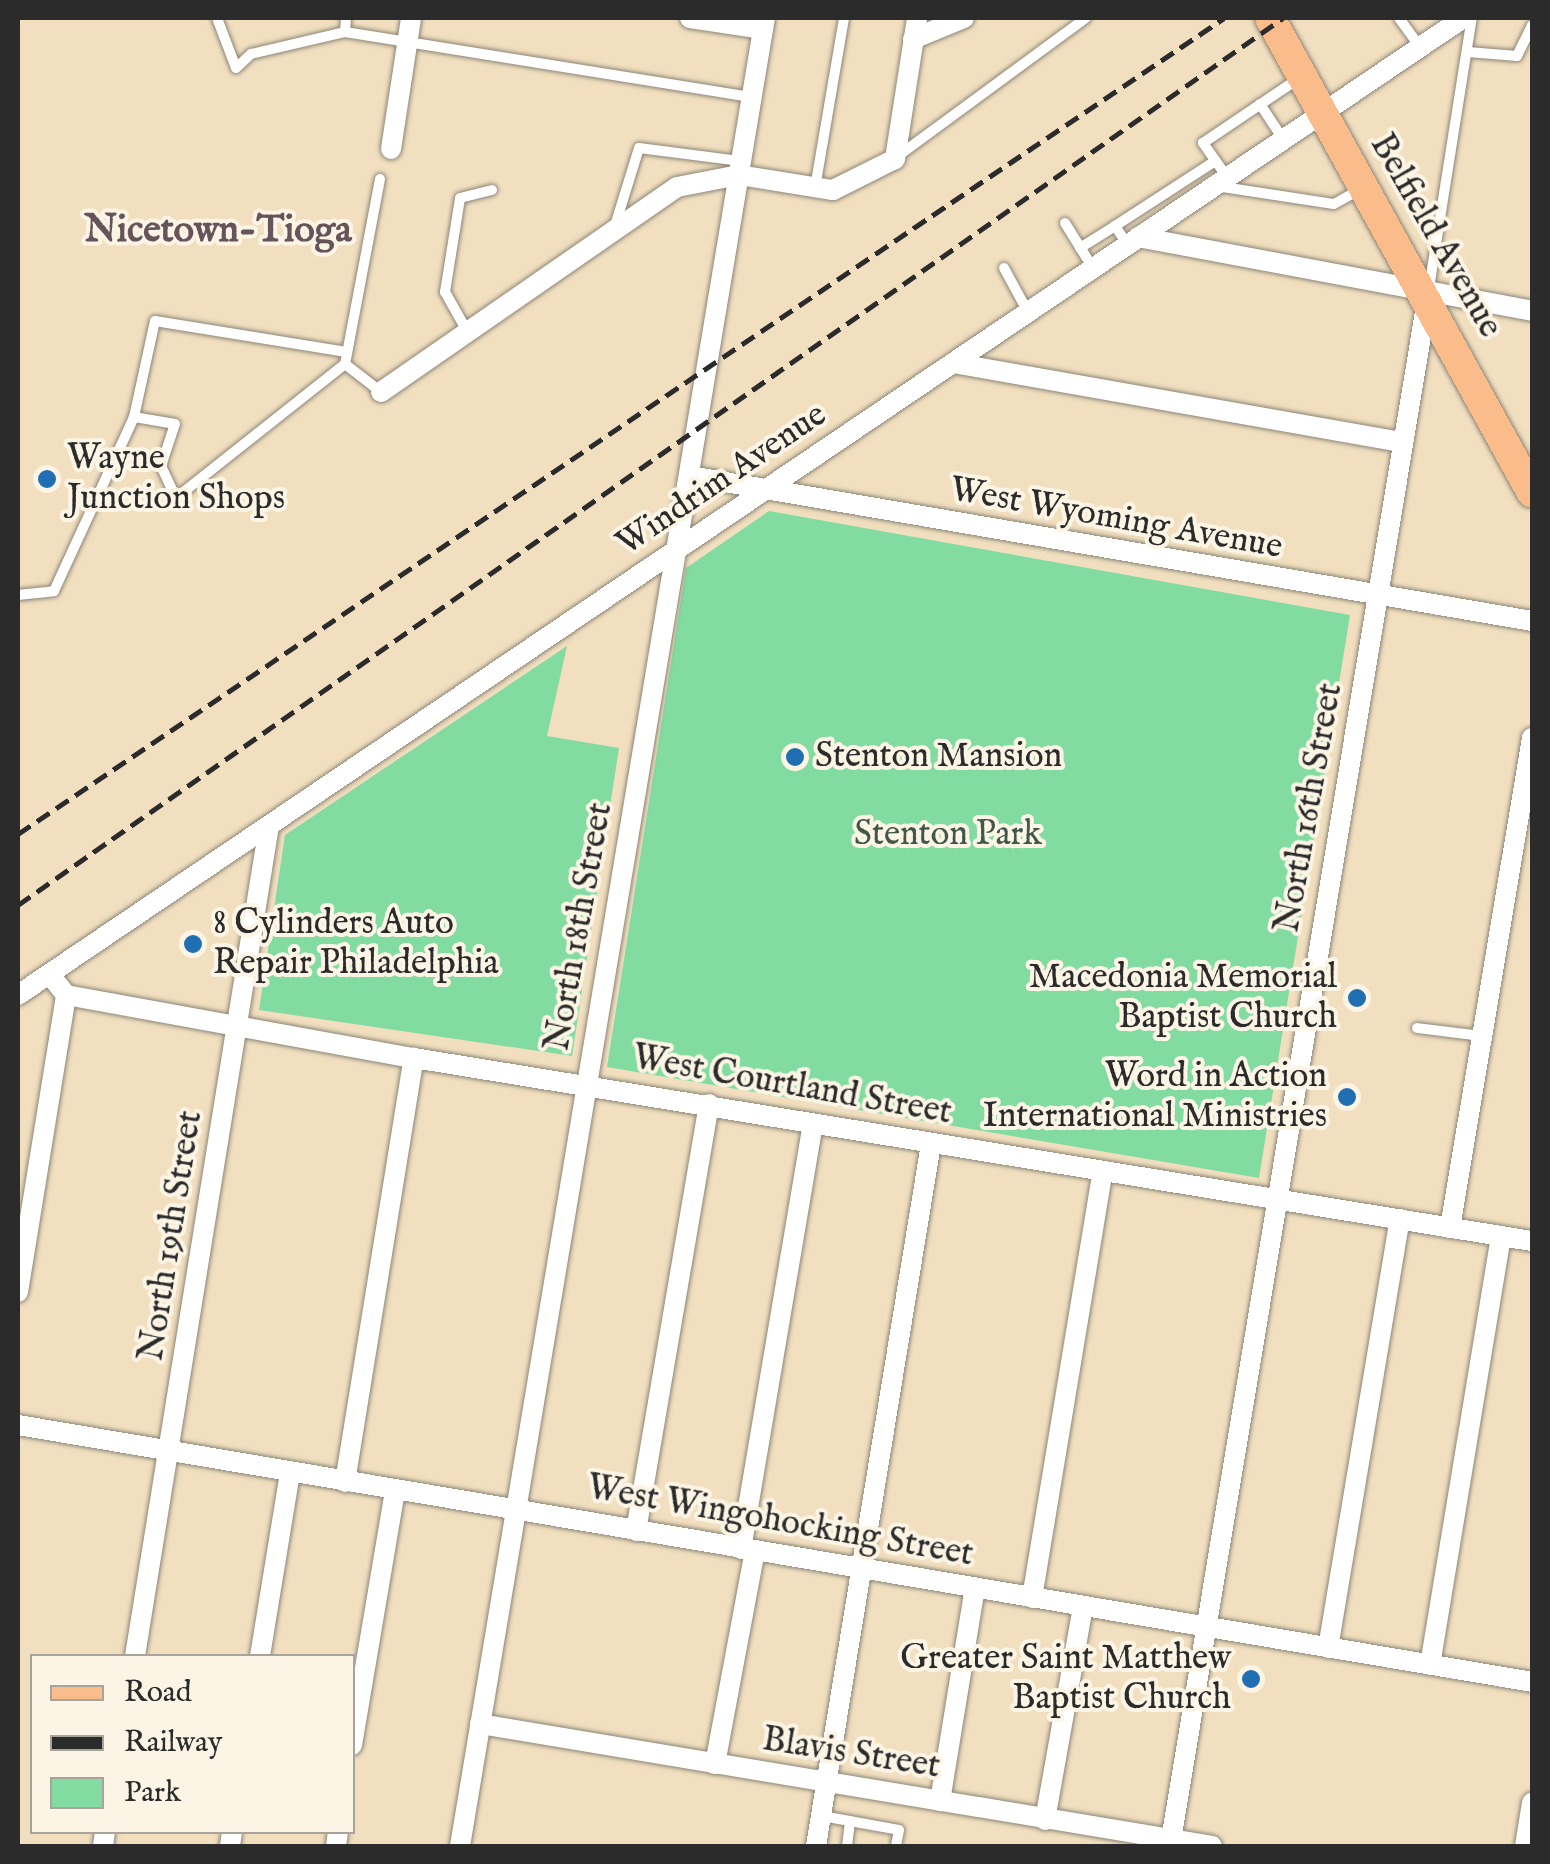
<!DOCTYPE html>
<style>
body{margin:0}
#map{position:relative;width:1550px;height:1864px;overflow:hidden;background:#f1dfc0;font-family:"IM FELL English",serif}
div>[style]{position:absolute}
.green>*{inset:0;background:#82dca2}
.roads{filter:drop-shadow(0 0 2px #8e8576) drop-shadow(0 0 2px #8e8576)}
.lane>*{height:10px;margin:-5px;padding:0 5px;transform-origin:5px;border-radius:5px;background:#fff}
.street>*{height:20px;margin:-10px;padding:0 10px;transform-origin:10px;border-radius:10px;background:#fff}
.primary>*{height:30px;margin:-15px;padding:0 15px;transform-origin:15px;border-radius:15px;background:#fabc8b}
.rail>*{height:5px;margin-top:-2.5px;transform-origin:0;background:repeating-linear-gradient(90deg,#2b2b2b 0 15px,transparent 0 23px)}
.dots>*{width:28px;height:28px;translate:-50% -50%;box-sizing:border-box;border:5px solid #fcf5e5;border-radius:50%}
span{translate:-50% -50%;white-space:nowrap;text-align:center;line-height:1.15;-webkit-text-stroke:8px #fcf5e5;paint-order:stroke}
.street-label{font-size:35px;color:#2b2b2b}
.poi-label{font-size:35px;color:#2b2b2b}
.left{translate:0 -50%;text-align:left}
.right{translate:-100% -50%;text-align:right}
.park-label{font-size:35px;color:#415749}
.neighbourhood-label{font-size:38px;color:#67535a;font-weight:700}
.frame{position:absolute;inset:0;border:20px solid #2b2b2b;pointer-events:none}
.legend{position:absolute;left:30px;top:1654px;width:325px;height:180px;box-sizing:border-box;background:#fcf5e5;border:2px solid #a8a49b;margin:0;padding:12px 18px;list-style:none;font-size:30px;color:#2b2b2b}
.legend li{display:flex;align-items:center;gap:20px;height:50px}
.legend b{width:50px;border:2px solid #a8a49b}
</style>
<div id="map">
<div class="green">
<div style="clip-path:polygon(769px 511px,1350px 615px,1259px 1178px,607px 1067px,686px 568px)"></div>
<div style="clip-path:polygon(567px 646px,547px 736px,619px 748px,572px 1056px,259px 1010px,285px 835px)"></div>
</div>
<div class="roads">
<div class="lane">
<div style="left:217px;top:18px;width:53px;rotate:69.2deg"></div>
<div style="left:236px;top:68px;width:21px;rotate:-43deg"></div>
<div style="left:251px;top:54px;width:97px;rotate:-13.2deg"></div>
<div style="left:346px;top:18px;width:14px;rotate:94deg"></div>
<div style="left:345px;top:32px;width:411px;rotate:9.1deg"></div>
<div style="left:1399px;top:18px;width:36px;rotate:54deg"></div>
<div style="left:1468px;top:52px;width:49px;rotate:4.7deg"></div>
<div style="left:1517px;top:56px;width:34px;rotate:-64deg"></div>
<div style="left:1260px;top:104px;width:42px;rotate:56.7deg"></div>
<div style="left:898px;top:156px;width:233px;rotate:-36.3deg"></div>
<div style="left:1227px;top:177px;width:42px;rotate:-125.2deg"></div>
<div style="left:1203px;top:143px;width:118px;rotate:-34deg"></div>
<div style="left:380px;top:179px;width:188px;rotate:100.7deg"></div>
<div style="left:345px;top:364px;width:46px;rotate:37.9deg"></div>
<div style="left:1216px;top:186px;width:119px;rotate:8.7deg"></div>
<div style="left:1334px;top:204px;width:29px;rotate:-29deg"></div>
<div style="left:815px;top:188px;width:172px;rotate:-80.3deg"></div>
<div style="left:1065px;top:223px;width:53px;rotate:58.1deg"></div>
<div style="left:1115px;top:226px;width:119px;rotate:-33deg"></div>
<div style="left:613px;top:232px;width:88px;rotate:-72.8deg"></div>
<div style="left:639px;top:148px;width:103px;rotate:7.3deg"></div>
<div style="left:1080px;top:248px;width:41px;rotate:-32.2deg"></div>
<div style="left:1115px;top:226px;width:22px;rotate:56deg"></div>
<div style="left:1004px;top:268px;width:50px;rotate:61.4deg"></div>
<div style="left:1429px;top:288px;width:273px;rotate:-81deg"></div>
<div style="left:467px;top:331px;width:45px;rotate:-119.4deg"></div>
<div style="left:445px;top:292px;width:95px;rotate:-80.9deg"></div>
<div style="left:460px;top:198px;width:33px;rotate:-14deg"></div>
<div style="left:345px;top:364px;width:216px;rotate:141.6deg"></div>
<div style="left:176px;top:498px;width:35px;rotate:-115deg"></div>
<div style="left:161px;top:466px;width:44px;rotate:-71.6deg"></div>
<div style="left:175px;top:424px;width:42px;rotate:-170.3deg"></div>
<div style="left:134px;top:417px;width:98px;rotate:-77.7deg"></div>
<div style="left:155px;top:321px;width:194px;rotate:9.2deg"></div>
<div style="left:18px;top:595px;width:36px;rotate:-6deg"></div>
<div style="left:54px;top:591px;width:192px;rotate:-65.3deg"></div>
<div style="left:1417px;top:1028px;width:64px;rotate:7.1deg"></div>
<div style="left:822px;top:1816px;width:78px;rotate:10.3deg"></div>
<div style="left:899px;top:1830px;width:16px;rotate:101deg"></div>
<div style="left:847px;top:1846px;width:25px;rotate:-83deg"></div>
</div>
<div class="street">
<div style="left:690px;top:18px;width:74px;rotate:8.6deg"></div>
<div style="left:913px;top:39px;width:55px;rotate:-22.4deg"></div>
<div style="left:391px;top:149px;width:133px;rotate:-81.3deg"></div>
<div style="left:1138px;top:237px;width:401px;rotate:10.6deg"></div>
<div style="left:953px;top:363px;width:457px;rotate:10deg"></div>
<div style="left:381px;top:392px;width:360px;rotate:-34.7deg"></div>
<div style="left:677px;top:187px;width:63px;rotate:-11deg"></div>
<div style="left:739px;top:175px;width:95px;rotate:9.1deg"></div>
<div style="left:833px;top:190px;width:69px;rotate:-26.6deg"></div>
<div style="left:895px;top:159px;width:143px;rotate:-81.1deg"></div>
<div style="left:690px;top:476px;width:854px;rotate:9.77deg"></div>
<div style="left:50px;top:975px;width:26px;rotate:51deg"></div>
<div style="left:66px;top:995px;width:354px;rotate:10.3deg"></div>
<div style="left:414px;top:1058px;width:1133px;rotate:9.3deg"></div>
<div style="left:18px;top:995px;width:1744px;rotate:-34.06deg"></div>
<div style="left:1450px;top:1228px;width:497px;rotate:-80.5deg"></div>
<div style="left:18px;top:1292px;width:301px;rotate:-80.8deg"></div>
<div style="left:18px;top:1425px;width:1536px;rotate:9.63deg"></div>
<div style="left:345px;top:1482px;width:430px;rotate:-80.8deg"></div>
<div style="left:636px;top:1531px;width:433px;rotate:-80.3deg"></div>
<div style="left:741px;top:1549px;width:431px;rotate:-80.4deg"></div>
<div style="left:1032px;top:1598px;width:431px;rotate:-80.6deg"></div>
<div style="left:1328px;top:1648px;width:435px;rotate:-80.5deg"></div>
<div style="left:135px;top:1656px;width:841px;rotate:-80.83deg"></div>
<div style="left:260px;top:1656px;width:185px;rotate:-80.7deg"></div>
<div style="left:1430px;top:1665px;width:435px;rotate:-80.6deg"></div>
<div style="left:480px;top:1724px;width:742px;rotate:9.46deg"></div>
<div style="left:352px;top:1745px;width:259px;rotate:-80.4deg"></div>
<div style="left:715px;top:1764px;width:217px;rotate:-79.4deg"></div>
<div style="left:940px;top:1801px;width:216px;rotate:-80.7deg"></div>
<div style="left:1045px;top:1820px;width:216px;rotate:-79.9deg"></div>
<div style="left:103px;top:1846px;width:14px;rotate:-82deg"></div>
<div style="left:230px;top:1846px;width:14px;rotate:-82deg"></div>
<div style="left:336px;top:1846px;width:14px;rotate:-82deg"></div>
<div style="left:460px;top:1846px;width:1853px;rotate:-80.53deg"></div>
<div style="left:816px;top:1846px;width:711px;rotate:-80.7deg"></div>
<div style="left:1170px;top:1846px;width:1567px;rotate:-80.56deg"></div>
<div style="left:1525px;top:1846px;width:44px;rotate:-80.8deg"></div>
</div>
<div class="primary">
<div style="left:1270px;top:18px;width:542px;rotate:61.12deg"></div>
</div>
</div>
<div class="rail">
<div style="left:18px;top:834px;width:1456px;rotate:-34.08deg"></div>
<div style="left:18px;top:905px;width:1545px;rotate:-35.04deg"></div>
</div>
<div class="dots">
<div style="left:47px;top:479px;background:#1f6fb2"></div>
<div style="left:795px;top:757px;background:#1f6fb2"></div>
<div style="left:193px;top:944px;background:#1f6fb2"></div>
<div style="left:1357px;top:998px;background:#1f6fb2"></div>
<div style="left:1347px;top:1097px;background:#1f6fb2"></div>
<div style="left:1251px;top:1679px;background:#1f6fb2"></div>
</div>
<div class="street-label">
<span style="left:1435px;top:236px;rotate:60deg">Belfield Avenue</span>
<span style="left:722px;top:480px;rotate:-34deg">Windrim Avenue</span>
<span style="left:1116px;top:519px;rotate:10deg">West Wyoming Avenue</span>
<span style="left:1310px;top:808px;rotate:-80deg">North 16th Street</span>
<span style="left:580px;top:927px;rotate:-80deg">North 18th Street</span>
<span style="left:792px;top:1086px;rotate:10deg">West Courtland Street</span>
<span style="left:172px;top:1236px;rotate:-81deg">North 19th Street</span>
<span style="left:780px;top:1522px;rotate:10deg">West Wingohocking Street</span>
<span style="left:851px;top:1754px;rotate:9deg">Blavis Street</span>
</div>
<div class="poi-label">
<span class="left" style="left:67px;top:479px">Wayne<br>Junction Shops</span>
<span class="left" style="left:815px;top:757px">Stenton Mansion</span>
<span class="left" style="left:213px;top:944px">8 Cylinders Auto<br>Repair Philadelphia</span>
<span class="right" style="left:1337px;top:998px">Macedonia Memorial<br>Baptist Church</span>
<span class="right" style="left:1327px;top:1097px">Word in Action<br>International Ministries</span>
<span class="right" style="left:1231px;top:1679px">Greater Saint Matthew<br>Baptist Church</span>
</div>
<div class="park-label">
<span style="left:948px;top:835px">Stenton Park</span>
</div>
<div class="neighbourhood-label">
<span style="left:218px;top:232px">Nicetown-Tioga</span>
</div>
<div class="frame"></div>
<ul class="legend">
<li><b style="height:12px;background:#fabc8b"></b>Road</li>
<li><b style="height:12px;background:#2b2b2b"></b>Railway</li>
<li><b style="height:28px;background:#82dca2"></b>Park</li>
</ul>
</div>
